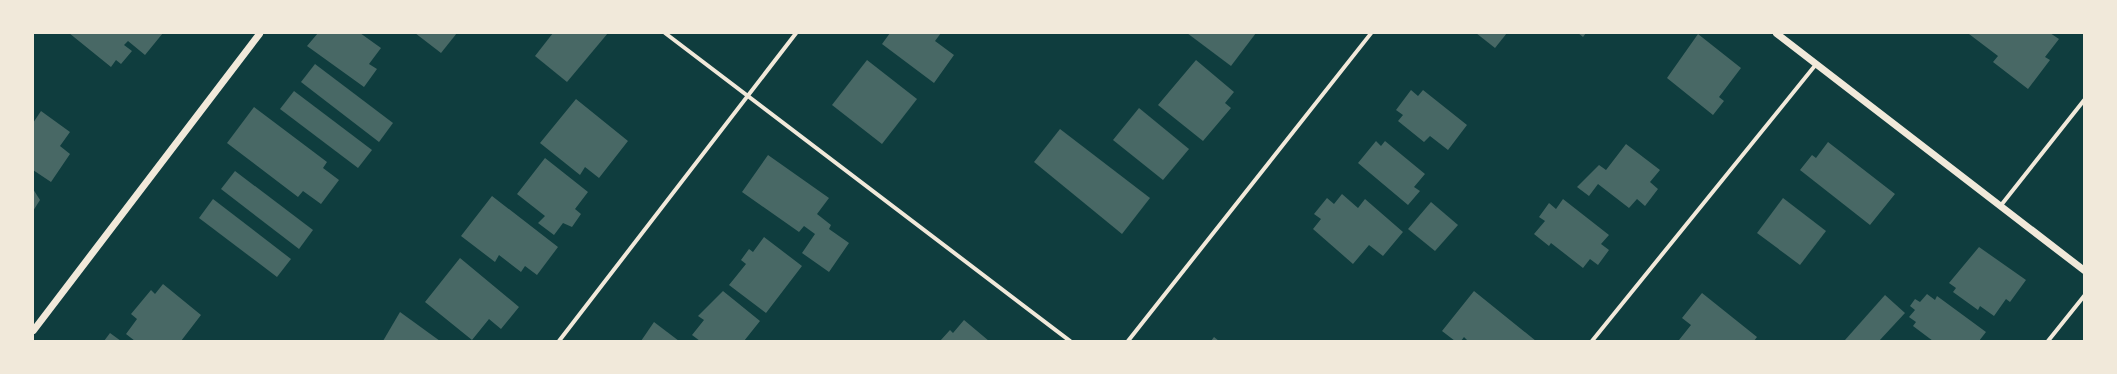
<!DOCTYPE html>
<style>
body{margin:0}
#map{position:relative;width:2117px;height:374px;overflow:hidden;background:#0f3d3e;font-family:"Libre Baskerville",serif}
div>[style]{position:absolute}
.building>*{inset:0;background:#486865}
.minor>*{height:4px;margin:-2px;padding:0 2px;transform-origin:2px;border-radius:2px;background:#f1e9da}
.tertiary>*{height:7px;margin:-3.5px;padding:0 3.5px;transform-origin:3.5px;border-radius:3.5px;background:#f1e9da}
span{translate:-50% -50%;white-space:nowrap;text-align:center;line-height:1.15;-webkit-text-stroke:4px #f1e9da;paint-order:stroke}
.frame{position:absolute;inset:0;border:34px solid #f1e9da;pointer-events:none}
</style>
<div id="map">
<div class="building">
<div style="clip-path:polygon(69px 33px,163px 33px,145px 55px,128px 41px,124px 45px,132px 51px,121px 64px,116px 60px,111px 67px)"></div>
<div style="clip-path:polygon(318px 33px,360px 33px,381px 48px,369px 64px,377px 69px,364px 87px,307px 46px)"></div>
<div style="clip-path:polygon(415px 33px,457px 33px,441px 53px)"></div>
<div style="clip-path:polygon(553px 33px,608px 33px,567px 82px,535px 56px)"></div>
<div style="clip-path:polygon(890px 33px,941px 33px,935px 41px,954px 55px,934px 83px,882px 44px)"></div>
<div style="clip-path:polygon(1187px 33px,1256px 33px,1231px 66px)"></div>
<div style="clip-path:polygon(1476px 33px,1507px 33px,1495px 48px)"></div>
<div style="clip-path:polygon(1578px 33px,1586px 33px,1583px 37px)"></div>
<div style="clip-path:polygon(2050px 33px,2059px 39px,2045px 57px,2050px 60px,2028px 89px,1993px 62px,1998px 56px,1969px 34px)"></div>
<div style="clip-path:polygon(1698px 34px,1741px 68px,1719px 97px,1724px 101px,1713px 115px,1667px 78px)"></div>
<div style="clip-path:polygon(867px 60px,917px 99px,882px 144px,832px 105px)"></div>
<div style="clip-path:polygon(1196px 60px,1234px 92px,1225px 103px,1231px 108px,1203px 141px,1158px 105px)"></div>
<div style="clip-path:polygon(315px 64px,393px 123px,379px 142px,301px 82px)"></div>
<div style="clip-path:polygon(1411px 90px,1418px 96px,1423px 90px,1467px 125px,1448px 150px,1430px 136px,1424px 142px,1398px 121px,1403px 115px,1396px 110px)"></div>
<div style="clip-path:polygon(294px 91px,372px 150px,358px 168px,280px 109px)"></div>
<div style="clip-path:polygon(576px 99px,628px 141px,599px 178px,585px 167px,580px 175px,540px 143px)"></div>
<div style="clip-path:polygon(254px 107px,327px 162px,323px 168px,339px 180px,321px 204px,303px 191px,298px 197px,227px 143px)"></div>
<div style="clip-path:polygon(1139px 108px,1189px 149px,1163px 180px,1113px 140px)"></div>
<div style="clip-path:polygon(41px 111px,70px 132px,60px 146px,70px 154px,51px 182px,33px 170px,33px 123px)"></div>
<div style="clip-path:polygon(1060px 129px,1150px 198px,1122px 234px,1034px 162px)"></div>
<div style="clip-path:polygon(1376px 141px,1381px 146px,1385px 141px,1425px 174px,1414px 187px,1420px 191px,1408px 205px,1358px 163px)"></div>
<div style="clip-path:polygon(1828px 142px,1895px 194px,1870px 225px,1800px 170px,1812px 155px,1816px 158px)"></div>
<div style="clip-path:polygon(1626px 144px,1660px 170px,1650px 182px,1658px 189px,1645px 206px,1637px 199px,1629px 208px,1598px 184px,1589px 196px,1577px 187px,1599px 165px,1606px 170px)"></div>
<div style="clip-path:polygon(768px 155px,829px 198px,817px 214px,831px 225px,829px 229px,849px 243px,829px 272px,802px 253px,815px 234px,804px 226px,799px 232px,742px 192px)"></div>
<div style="clip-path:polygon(545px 158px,588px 192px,575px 209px,581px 214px,572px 227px,563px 223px,554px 235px,538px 223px,545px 216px,517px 194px)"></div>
<div style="clip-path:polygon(235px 171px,313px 230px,299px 249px,221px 189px)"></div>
<div style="clip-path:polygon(33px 189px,40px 200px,33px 211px)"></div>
<div style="clip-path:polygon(1342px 194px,1358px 208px,1365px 199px,1403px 232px,1383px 256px,1369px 245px,1353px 264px,1313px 229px,1321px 219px,1314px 214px,1327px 198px,1334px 204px)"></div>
<div style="clip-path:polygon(492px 196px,558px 247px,537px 275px,525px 266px,521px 272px,499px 255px,495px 262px,461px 236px)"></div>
<div style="clip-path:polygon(1783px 198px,1826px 231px,1800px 265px,1757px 233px)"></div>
<div style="clip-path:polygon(213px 199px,291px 259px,277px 277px,199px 218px)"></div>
<div style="clip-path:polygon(1563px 199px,1609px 235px,1601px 244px,1609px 250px,1598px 265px,1590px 259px,1583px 268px,1551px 243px,1549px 246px,1534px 234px,1545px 221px,1539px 217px,1549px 203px,1556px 209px)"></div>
<div style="clip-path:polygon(1431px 202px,1458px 225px,1435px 251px,1408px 229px)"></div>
<div style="clip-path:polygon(764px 237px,802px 266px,766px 313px,729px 285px,746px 264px,741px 260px,749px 249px,753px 252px)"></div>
<div style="clip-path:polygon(1979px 247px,2026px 280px,2010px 302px,2006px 299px,1994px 316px,1980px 306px,1978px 310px,1953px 292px,1956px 288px,1949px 283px)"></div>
<div style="clip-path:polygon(460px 258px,519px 307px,501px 329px,489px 319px,472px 340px,425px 302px)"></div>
<div style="clip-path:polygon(163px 284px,201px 315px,181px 341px,135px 341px,126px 334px,137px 319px,131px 314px,151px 290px,155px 294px)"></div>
<div style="clip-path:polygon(723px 291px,760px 321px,744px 341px,700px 341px,692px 335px,704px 320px,698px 316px)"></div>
<div style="clip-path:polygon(1474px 291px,1536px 341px,1468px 341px,1464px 337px,1461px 341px,1455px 341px,1442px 331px)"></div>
<div style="clip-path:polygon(1702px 293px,1757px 337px,1754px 341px,1679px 340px,1691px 325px,1682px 318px)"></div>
<div style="clip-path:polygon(1927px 294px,1935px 300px,1937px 296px,1986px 332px,1979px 341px,1933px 341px,1913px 326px,1916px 322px,1909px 317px,1915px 310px,1910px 306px,1915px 299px,1920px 302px)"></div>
<div style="clip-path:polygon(1885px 295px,1905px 313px,1879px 341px,1845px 340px)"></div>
<div style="clip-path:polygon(400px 312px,440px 341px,383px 341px)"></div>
<div style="clip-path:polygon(964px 320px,989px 341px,940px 341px,950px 330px,953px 333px)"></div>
<div style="clip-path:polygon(654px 322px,679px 341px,641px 341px)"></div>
<div style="clip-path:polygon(110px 333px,121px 341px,104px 341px)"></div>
<div style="clip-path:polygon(1214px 337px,1219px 341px,1211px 341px)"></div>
</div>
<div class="minor">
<div style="left:665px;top:33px;width:509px;rotate:37.25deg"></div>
<div style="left:2002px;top:204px;width:132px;rotate:-51.7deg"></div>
<div style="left:559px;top:341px;width:389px;rotate:-52.4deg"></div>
<div style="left:1128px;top:341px;width:392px;rotate:-51.7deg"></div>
<div style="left:1592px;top:341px;width:356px;rotate:-51deg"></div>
<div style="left:2048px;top:341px;width:58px;rotate:-51.3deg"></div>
</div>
<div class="tertiary">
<div style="left:1776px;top:33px;width:389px;rotate:37.6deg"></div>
<div style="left:33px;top:330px;width:373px;rotate:-52.7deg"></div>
</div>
<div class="frame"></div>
</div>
